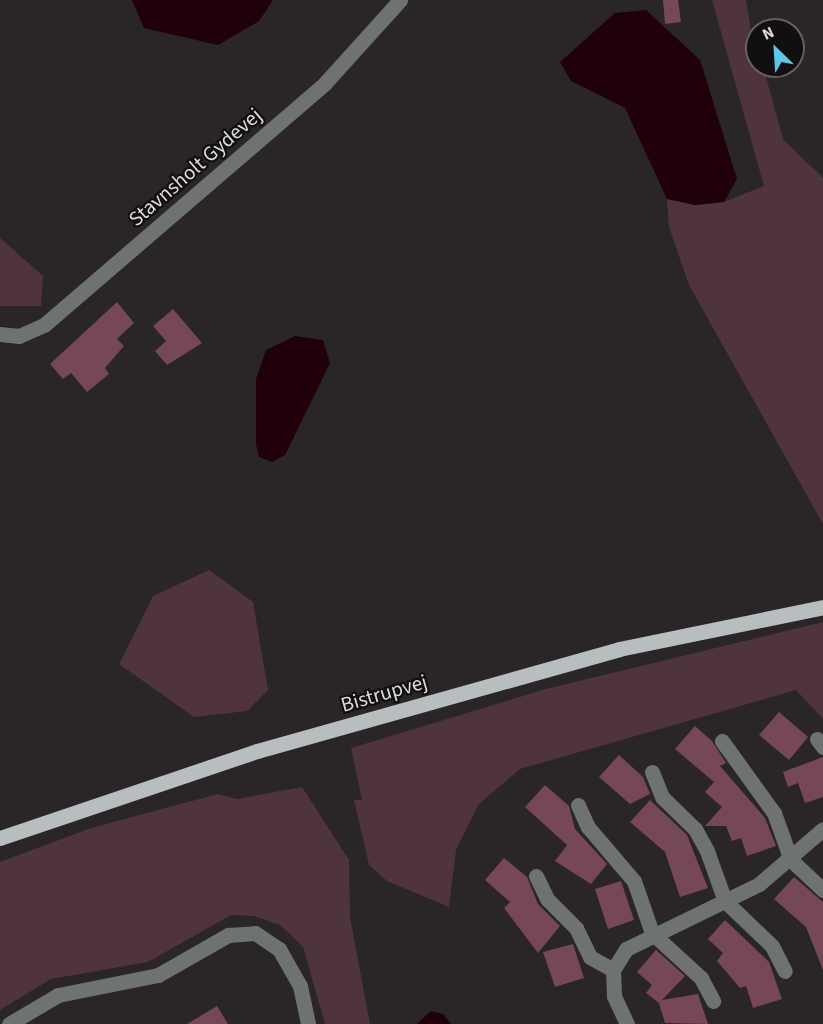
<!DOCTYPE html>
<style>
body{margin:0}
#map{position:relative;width:823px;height:1024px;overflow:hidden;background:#2a2526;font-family:"Source Sans 3",sans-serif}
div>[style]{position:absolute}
.green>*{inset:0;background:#4f343d}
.water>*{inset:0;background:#1f000c}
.building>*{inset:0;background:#754758}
.minor>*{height:15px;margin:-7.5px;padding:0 7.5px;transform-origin:7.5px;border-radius:7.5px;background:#6f7273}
.major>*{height:15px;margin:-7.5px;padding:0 7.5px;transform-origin:7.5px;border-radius:7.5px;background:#b8bec0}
span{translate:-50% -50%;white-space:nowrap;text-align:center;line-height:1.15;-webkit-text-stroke:4.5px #110f0f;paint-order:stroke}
.street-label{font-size:21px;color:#dedbdc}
.north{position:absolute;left:745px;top:18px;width:60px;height:60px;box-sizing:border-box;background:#110f0f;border:2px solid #636161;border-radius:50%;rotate:335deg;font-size:16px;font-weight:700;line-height:24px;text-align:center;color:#dedbdc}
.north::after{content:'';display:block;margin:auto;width:21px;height:27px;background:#5cc7e7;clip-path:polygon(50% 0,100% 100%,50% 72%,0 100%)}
</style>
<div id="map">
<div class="green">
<div style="clip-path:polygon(712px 0,746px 0,757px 66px,763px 66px,783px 139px,823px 178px,823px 524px,689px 285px,669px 227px,667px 199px,695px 205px,724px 202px,764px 186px)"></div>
<div style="clip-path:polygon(0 238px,43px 276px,41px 306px,0 306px)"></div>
<div style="clip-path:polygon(209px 570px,253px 602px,268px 690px,247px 711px,194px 717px,119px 664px,153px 596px)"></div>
<div style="clip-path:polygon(823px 622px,823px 719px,796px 690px,520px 769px,479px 804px,456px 850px,449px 907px,387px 881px,369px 865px,354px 800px,362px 800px,351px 748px,546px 689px)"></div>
<div style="clip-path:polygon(302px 787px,349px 860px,350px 917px,370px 1024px,325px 1024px,303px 947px,280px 925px,254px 916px,231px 915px,148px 962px,51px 979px,0 1010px,0 862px,91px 828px,218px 794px,237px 799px)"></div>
</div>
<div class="water">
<div style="clip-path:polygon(132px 0,273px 0,259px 21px,218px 45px,144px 28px)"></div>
<div style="clip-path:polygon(646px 10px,700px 60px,737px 179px,724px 202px,695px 205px,667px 199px,625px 108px,571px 81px,560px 62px,615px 13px)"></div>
<div style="clip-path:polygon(295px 336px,323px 340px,330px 363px,285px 455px,272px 462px,259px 457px,256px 444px,256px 379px,266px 350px)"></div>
<div style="clip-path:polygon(431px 1011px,443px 1014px,451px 1024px,417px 1024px)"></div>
</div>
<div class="building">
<div style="clip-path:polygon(663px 0,678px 0,681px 22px,665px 24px)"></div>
<div style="clip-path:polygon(117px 302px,134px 323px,117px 339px,124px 346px,105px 368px,109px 374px,87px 392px,71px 373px,63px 379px,50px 364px)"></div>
<div style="clip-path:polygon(173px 309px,202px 343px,167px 365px,155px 351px,166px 341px,153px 326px)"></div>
<div style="clip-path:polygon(779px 712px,808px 737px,789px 760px,759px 735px)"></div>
<div style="clip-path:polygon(695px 726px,712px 741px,726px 763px,720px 766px,765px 818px,776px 846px,747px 856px,741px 838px,732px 841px,726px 826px,705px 826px,722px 807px,705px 792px,714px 782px,675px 749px)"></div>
<div style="clip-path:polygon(619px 755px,643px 777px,650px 794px,630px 804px,599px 777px)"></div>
<div style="clip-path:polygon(823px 757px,823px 797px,805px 803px,798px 783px,788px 787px,783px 772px)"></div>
<div style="clip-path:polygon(545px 785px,569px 806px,575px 829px,607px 864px,591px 884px,555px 861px,567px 845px,525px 807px)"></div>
<div style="clip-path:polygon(650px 800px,687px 835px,708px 888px,680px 897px,665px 852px,630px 822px)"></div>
<div style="clip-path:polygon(504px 858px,527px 877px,538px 904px,560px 926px,538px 953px,504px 908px,510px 902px,485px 880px)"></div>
<div style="clip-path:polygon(794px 877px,823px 902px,823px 970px,806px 927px,774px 899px)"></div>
<div style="clip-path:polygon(621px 881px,634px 920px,608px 929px,595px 889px)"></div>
<div style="clip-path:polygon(725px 920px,769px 962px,782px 999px,753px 1008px,746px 986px,740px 988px,717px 961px,723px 953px,708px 939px)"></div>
<div style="clip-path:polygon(573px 944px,584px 978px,555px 987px,543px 952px)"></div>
<div style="clip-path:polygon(656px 950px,685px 976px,662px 1000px,698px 994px,708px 1024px,665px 1023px,659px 1003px,646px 993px,652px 985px,637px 972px)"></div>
<div style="clip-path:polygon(217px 1006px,228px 1024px,187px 1024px)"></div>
</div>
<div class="minor">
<div style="left:0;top:334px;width:19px;rotate:6deg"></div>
<div style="left:19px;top:336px;width:27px;rotate:-24deg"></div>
<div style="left:44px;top:325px;width:371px;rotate:-40.7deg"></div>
<div style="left:325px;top:83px;width:112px;rotate:-47.9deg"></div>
<div style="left:817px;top:739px;width:10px;rotate:53deg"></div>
<div style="left:722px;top:741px;width:89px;rotate:54.2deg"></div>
<div style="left:774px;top:813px;width:50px;rotate:70.1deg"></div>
<div style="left:791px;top:860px;width:44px;rotate:43.2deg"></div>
<div style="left:652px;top:772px;width:27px;rotate:68deg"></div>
<div style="left:662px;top:797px;width:46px;rotate:44.1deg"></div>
<div style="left:695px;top:829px;width:25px;rotate:61deg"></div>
<div style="left:707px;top:851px;width:53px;rotate:70.2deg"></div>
<div style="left:725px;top:901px;width:65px;rotate:43.8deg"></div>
<div style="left:772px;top:946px;width:28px;rotate:63deg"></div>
<div style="left:578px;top:805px;width:24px;rotate:66deg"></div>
<div style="left:588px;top:827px;width:71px;rotate:49.6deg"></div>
<div style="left:634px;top:881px;width:55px;rotate:70.9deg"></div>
<div style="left:652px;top:933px;width:67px;rotate:42.6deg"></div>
<div style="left:701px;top:978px;width:26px;rotate:62deg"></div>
<div style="left:536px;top:876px;width:25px;rotate:64deg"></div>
<div style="left:547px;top:899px;width:41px;rotate:45deg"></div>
<div style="left:576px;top:928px;width:32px;rotate:64deg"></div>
<div style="left:590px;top:957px;width:26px;rotate:29deg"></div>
<div style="left:9px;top:1024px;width:57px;rotate:-30.6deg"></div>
<div style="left:58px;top:995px;width:102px;rotate:-11.3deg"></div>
<div style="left:158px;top:975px;width:81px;rotate:-29.7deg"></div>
<div style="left:228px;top:935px;width:27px;rotate:-4deg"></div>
<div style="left:255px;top:933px;width:29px;rotate:34deg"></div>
<div style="left:279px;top:949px;width:43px;rotate:60.4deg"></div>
<div style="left:300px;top:986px;width:39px;rotate:78deg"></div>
<div style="left:627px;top:1024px;width:31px;rotate:-115deg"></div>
<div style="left:614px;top:996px;width:26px;rotate:-92deg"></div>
<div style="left:613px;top:970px;width:25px;rotate:-58deg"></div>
<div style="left:626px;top:949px;width:148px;rotate:-26deg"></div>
<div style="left:759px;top:884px;width:84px;rotate:-40.7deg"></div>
</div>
<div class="major">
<div style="left:0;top:838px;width:271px;rotate:-18.7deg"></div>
<div style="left:257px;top:751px;width:376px;rotate:-15.7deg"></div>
<div style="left:619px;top:649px;width:208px;rotate:-11.6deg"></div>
</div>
<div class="street-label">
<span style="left:195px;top:167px;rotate:-41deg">Stavnsholt Gydevej</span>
<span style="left:384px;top:693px;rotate:-16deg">Bistrupvej</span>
</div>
<div class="north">N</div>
</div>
